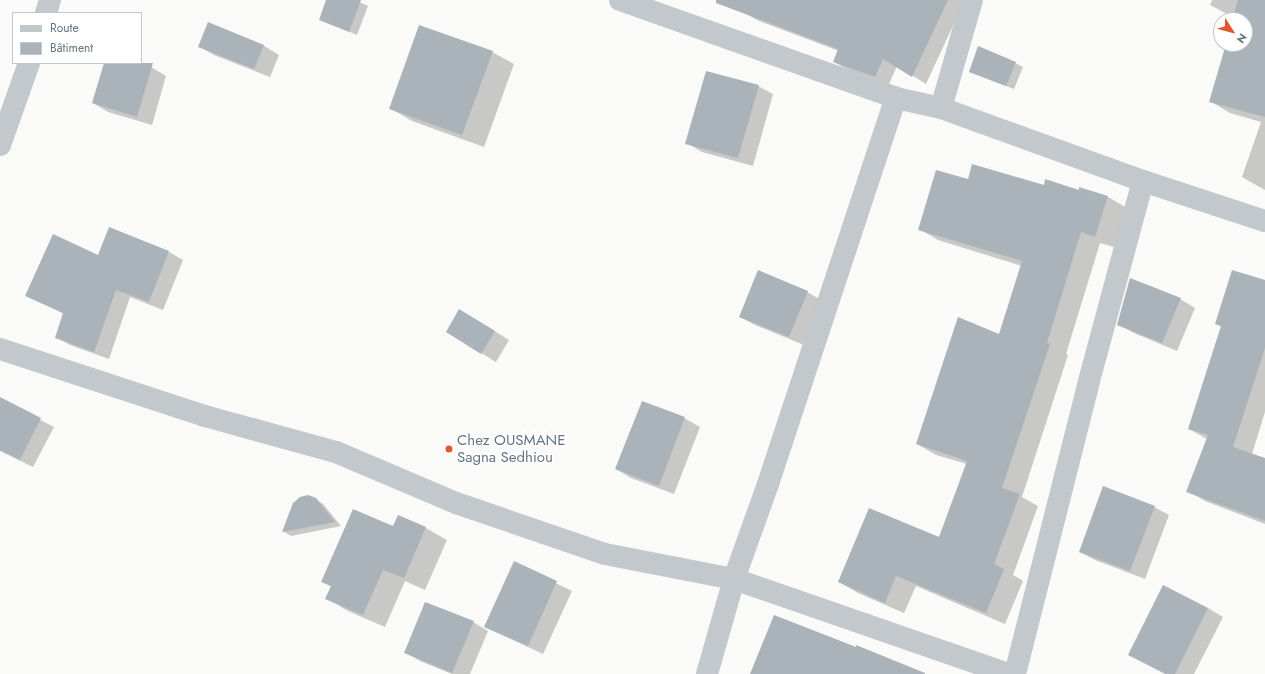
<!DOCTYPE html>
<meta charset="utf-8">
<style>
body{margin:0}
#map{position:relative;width:1265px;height:674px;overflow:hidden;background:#fafaf8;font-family:Jost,sans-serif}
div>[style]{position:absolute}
.shadow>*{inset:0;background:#0003}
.building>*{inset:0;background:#aab3b9}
.street>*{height:22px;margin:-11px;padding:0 11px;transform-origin:11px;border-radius:11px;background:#c3c8cc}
.dots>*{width:11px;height:11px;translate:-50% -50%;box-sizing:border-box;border:2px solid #fff;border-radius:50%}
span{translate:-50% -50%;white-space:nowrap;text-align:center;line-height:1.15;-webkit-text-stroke:4px #fff;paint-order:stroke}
.poi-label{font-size:15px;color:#657683}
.left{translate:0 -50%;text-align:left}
.legend{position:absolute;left:12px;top:12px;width:130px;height:52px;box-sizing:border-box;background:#fff;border:1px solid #c1c8cd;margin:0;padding:5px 7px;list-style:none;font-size:12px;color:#657683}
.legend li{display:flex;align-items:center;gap:8px;height:20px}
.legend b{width:20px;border:1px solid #c1c8cd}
.north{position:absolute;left:1213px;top:12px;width:40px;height:40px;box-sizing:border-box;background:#fff;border:1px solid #c1c8cd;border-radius:50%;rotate:126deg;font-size:11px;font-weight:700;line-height:16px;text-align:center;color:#657683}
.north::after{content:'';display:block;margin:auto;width:14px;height:18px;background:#e4572e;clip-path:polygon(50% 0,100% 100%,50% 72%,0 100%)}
</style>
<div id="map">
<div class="shadow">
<div style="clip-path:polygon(327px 0,355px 0,368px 6px,357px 35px,320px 19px)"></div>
<div style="clip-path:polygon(748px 0,963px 0,964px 2px,926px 84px,897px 66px,889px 84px,848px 70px,834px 62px,839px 51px,757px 20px,743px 12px)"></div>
<div style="clip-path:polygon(1212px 0,1265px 0,1265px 27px,1229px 15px,1210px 5px)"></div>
<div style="clip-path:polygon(208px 23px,264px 46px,279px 55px,270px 77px,214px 55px,199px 46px)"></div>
<div style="clip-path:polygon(1245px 32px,1265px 39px,1265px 190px,1242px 177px,1261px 122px,1230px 113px,1210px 101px,1227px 44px,1245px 44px)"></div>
<div style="clip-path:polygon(492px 52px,514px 64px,484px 147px,412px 121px,390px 108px)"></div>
<div style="clip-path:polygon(105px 63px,138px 63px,151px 67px,166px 76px,152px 125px,108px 112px,93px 103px)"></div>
<div style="clip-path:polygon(1015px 63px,1023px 67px,1014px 89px,970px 72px)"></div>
<div style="clip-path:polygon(758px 86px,773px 94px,753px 166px,702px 152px,687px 143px)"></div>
<div style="clip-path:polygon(968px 181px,1044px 186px,1079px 191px,1080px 189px,1108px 197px,1127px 208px,1114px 247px,1100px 243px,1066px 354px,1068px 355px,1022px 497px,1038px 506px,1013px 575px,1023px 581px,1005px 624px,916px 586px,904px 613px,858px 593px,839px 582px,940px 539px,967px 464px,936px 455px,917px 444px,1000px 335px,1022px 266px,938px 240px,919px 229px)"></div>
<div style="clip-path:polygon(169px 252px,183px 260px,163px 310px,130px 297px,109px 359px,70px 345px,56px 337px,64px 314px,27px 295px,99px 256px)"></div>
<div style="clip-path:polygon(1265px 281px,1265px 412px,1252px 454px,1265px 459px,1265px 524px,1205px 501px,1188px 491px,1207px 439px,1189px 429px,1222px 327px,1216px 324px)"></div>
<div style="clip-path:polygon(807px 292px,823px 301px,804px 345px,755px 325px,740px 317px)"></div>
<div style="clip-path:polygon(1180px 299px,1195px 308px,1177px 351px,1134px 333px,1118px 324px)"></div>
<div style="clip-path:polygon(475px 319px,509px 340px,496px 362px,481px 353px)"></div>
<div style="clip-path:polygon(0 399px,54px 427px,33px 467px,0 451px)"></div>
<div style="clip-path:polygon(684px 418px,700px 427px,674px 494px,631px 478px,616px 469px)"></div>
<div style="clip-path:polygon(315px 499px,323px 504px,341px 526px,291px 536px,283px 531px)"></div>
<div style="clip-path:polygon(1154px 507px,1169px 515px,1145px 579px,1095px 560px,1080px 552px)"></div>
<div style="clip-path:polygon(399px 516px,426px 528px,447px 540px,425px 590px,405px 581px,385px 627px,348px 611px,326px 598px,332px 587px,323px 582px,394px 528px)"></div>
<div style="clip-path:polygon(514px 563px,572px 591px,543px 654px,485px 627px)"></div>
<div style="clip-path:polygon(1208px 608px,1223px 617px,1194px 674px,1165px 674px,1129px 655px)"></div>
<div style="clip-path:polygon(473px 622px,488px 631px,470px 674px,452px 674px,420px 661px,405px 652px)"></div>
</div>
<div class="building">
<div style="clip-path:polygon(326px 0,361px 0,349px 32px,319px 20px)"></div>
<div style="clip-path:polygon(716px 0,948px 0,912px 77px,883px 59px,875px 77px,833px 62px,838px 49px,716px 3px)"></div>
<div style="clip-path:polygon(1238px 0,1265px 0,1265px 117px,1209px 102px,1226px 44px,1245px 44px,1245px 20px,1232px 20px)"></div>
<div style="clip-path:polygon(208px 22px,264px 45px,254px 69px,198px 47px)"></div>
<div style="clip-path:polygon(419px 25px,493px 51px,462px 135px,389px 109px)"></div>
<div style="clip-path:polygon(978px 46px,1016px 62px,1006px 86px,969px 72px)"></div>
<div style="clip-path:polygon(104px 63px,153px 63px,137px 117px,92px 103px)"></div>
<div style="clip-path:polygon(706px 71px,759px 85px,738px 158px,685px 144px)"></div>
<div style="clip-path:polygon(972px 164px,1044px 185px,1045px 179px,1079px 190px,1079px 187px,1108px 196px,1095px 237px,1081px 232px,1047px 343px,1050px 344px,1002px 488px,1020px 494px,994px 564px,1004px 569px,986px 613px,896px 576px,885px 603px,838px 582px,869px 508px,939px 537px,967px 461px,916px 444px,958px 317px,999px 334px,1022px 261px,918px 230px,936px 170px,968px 179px)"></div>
<div style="clip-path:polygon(109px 227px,169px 251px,149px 302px,116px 290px,94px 352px,55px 338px,63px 313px,25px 296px,53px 234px,98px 255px)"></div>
<div style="clip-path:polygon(758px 270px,808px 291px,789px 337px,739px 317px)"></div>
<div style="clip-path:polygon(1232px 270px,1265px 280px,1265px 348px,1233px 447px,1265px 458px,1265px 521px,1186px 492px,1208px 435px,1188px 429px,1221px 326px,1215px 324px)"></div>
<div style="clip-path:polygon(1130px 278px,1181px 298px,1162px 343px,1117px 325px)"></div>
<div style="clip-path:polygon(459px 309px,495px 331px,481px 354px,446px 332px)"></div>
<div style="clip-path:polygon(0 397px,41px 418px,20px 460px,0 450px)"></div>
<div style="clip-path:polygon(642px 401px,685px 417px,659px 486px,615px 469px)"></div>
<div style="clip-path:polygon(1103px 486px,1155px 506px,1130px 571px,1079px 552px)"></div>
<div style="clip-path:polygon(308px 495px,316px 498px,335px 522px,282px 532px,293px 503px,300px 497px)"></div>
<div style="clip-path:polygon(353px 509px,393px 526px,398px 515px,426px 527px,404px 578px,383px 570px,363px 615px,325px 599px,331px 586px,321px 582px)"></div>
<div style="clip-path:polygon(514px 561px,557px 581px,528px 646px,484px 627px)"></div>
<div style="clip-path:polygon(1163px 585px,1208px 608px,1175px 674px,1166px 674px,1128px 655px)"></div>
<div style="clip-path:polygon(425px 602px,474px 621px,452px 673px,404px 653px)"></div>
<div style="clip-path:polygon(774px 615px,856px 647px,856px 645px,925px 673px,925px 674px,750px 674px)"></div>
</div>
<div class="street">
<div style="left:620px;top:0;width:293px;rotate:19.5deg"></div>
<div style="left:896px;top:98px;width:46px;rotate:12.5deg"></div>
<div style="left:941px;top:108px;width:215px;rotate:19.9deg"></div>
<div style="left:1143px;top:181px;width:128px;rotate:18.2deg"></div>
<div style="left:46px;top:13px;width:14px;rotate:-73deg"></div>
<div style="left:941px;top:108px;width:112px;rotate:-74deg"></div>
<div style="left:0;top:145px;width:87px;rotate:-70.5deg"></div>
<div style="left:0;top:349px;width:216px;rotate:18.1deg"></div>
<div style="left:205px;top:416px;width:136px;rotate:15.4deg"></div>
<div style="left:336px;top:452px;width:130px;rotate:23deg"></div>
<div style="left:456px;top:503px;width:157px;rotate:18.9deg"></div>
<div style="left:605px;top:554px;width:131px;rotate:11deg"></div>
<div style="left:734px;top:579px;width:290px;rotate:19.1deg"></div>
<div style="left:707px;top:674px;width:99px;rotate:-74.1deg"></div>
<div style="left:734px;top:579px;width:101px;rotate:-70.3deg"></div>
<div style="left:768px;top:484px;width:407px;rotate:-71.7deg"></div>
<div style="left:1015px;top:674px;width:302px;rotate:-75.8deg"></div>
<div style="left:1089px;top:381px;width:207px;rotate:-74.9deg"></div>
</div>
<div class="dots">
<div style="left:449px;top:449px;background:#e4572e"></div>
</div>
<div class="poi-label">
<span class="left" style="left:457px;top:449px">Chez OUSMANE<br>Sagna Sedhiou</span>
</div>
<ul class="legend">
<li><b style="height:5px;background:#c3c8cc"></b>Route</li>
<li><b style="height:11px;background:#aab3b9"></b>Bâtiment</li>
</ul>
<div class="north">N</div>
</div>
